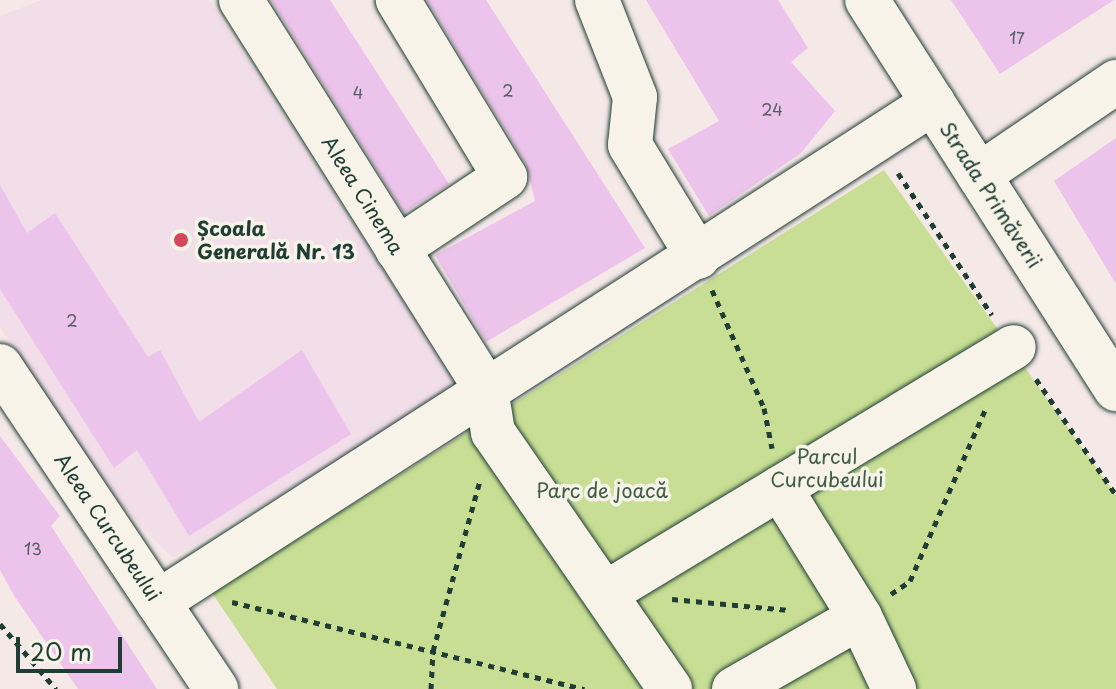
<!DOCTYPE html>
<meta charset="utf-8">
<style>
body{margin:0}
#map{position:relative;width:1116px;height:689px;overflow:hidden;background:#f5e9e8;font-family:"Playpen Sans",sans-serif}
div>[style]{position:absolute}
.built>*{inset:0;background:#f2dee9}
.green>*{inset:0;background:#c7de94}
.building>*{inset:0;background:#ecc3ea}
.path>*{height:5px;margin-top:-2.5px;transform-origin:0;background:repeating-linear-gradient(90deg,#1f3d34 0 6px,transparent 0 12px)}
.roads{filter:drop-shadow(0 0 2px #1f3d34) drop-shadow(0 0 2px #1f3d34)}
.minor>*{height:44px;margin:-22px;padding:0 22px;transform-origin:22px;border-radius:22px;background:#f7f3e8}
.major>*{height:44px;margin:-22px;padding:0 22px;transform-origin:22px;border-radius:22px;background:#f7f3e8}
.dots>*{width:22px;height:22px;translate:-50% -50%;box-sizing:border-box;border:4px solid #f7f3e8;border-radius:50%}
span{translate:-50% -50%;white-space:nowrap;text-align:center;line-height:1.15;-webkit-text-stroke:7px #f7f3e8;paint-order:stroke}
.number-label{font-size:16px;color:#525e62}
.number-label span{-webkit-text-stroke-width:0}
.street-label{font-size:20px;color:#1f3d34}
.poi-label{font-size:20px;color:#1f3d34;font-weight:700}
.left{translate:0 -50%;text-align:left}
.park-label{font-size:20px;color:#415d47}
.scale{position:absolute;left:16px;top:637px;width:106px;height:36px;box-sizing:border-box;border:4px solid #1f3d34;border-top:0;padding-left:10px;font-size:24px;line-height:28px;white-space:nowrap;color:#1f3d34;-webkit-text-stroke:6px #f7f3e8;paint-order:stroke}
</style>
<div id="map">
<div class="built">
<div style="clip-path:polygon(41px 0,209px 0,454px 379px,432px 405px,172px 558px,108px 491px,0 327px,0 16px)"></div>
</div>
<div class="green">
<div style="clip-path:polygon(884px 170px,1116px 495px,1116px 689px,277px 689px,212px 593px)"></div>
</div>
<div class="building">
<div style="clip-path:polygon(271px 0,330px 0,449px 184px,404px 213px)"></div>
<div style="clip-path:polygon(427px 0,486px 0,645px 248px,486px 342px,435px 255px,535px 201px,526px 164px)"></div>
<div style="clip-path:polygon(646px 0,778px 0,808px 48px,791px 62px,835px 111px,801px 153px,709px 216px,668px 149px,719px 121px)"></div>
<div style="clip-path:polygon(951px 0,1114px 0,1000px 74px)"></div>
<div style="clip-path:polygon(1116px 138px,1116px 284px,1054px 181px)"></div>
<div style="clip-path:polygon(0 185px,27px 233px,55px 213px,148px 357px,160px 350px,199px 422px,302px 350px,351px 434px,189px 536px,137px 450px,114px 468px,0 289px)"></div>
<div style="clip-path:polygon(0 436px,60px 516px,51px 526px,157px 689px,78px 689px,15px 597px,0 570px)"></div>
</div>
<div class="path">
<div style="left:898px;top:173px;width:170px;rotate:56.5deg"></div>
<div style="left:712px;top:290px;width:129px;rotate:66.2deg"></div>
<div style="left:764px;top:408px;width:41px;rotate:78.7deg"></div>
<div style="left:1036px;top:379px;width:141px;rotate:55.4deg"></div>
<div style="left:891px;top:594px;width:23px;rotate:-34deg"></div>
<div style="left:910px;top:581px;width:187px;rotate:-66.3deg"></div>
<div style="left:672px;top:599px;width:118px;rotate:5.4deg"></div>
<div style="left:232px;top:602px;width:363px;rotate:13.9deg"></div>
<div style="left:0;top:624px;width:86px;rotate:49.3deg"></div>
<div style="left:431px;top:689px;width:38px;rotate:-87deg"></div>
<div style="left:433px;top:651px;width:177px;rotate:-74.6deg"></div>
</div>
<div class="roads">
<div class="minor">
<div style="left:241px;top:0;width:460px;rotate:57.8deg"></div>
<div style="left:486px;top:389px;width:44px;rotate:80.8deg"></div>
<div style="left:493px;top:432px;width:312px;rotate:55.4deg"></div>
<div style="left:597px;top:0;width:104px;rotate:68.6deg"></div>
<div style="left:635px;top:97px;width:48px;rotate:95.9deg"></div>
<div style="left:630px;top:145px;width:131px;rotate:58.7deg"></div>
<div style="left:979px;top:175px;width:166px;rotate:-34.2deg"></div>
<div style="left:397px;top:249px;width:130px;rotate:-33.7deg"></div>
<div style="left:505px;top:177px;width:207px;rotate:-121.2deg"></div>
<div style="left:0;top:366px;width:389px;rotate:56.2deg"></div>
<div style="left:780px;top:488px;width:152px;rotate:58.2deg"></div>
<div style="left:860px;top:617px;width:80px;rotate:64.7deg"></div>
<div style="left:606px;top:593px;width:476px;rotate:-31.1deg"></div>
<div style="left:158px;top:602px;width:922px;rotate:-32.78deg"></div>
<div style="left:734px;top:689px;width:145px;rotate:-29.7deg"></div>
</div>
<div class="major">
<div style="left:867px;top:0;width:462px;rotate:57.4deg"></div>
</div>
</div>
<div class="dots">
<div style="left:181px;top:240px;background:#d1495b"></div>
</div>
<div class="number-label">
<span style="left:1017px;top:37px">17</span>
<span style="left:508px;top:90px">2</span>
<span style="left:358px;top:92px">4</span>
<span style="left:772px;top:109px">24</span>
<span style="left:72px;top:320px">2</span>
<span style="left:33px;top:548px">13</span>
</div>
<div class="street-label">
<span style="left:363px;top:195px;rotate:58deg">Aleea Cinema</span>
<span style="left:991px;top:195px;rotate:57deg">Strada Primăverii</span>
<span style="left:108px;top:527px;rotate:56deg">Aleea Curcubeului</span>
</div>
<div class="poi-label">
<span class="left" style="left:197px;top:240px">Școala<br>Generală Nr. 13</span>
</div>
<div class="park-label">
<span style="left:827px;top:468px">Parcul<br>Curcubeului</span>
<span style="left:602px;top:490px">Parc de joacă</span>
</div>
<div class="scale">20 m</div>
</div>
